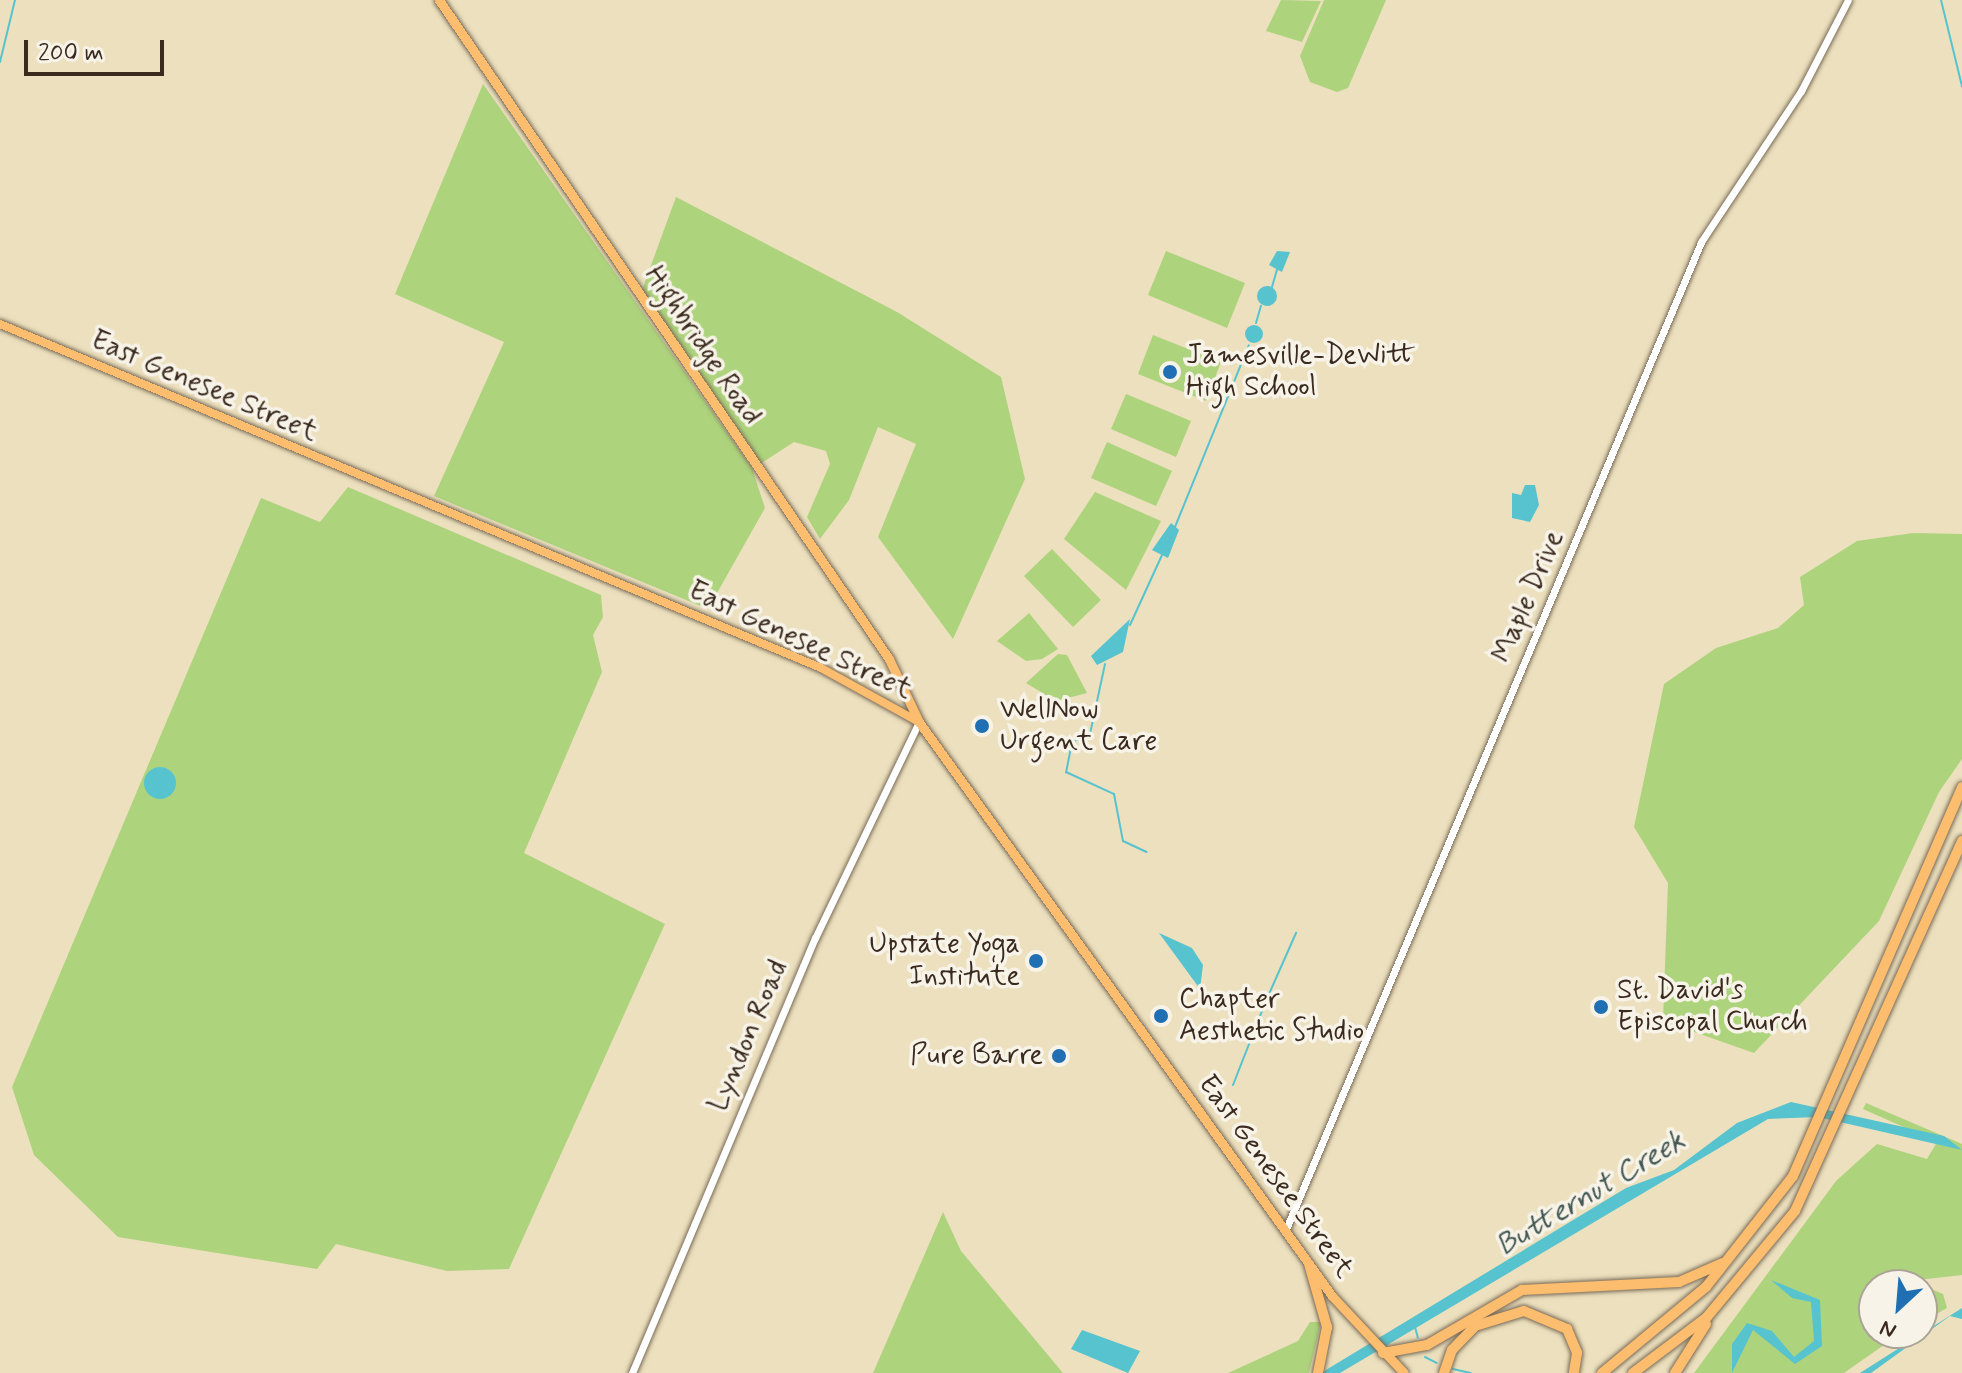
<!DOCTYPE html>
<style>
body{margin:0}
#map{position:relative;width:1962px;height:1373px;overflow:hidden;background:#ece0be;font-family:Mynerve,sans-serif}
div>[style]{position:absolute}
.green>*{inset:0;background:#aed37d}
.water>*{inset:0;background:#56c3cf}
.round{border-radius:50%}
.stream>*{height:2px;margin:-1px;padding:0 1px;transform-origin:1px;border-radius:1px;background:#56c3cf}
.roads{filter:drop-shadow(0 0 2px #796a56) drop-shadow(0 0 2px #796a56)}
.tertiary>*{height:7px;margin:-3.5px;padding:0 3.5px;transform-origin:3.5px;border-radius:3.5px;background:#fff}
.primary>*{height:8px;margin:-4px;padding:0 4px;transform-origin:4px;border-radius:4px;background:#fcbd6f}
.trunk>*{height:9px;margin:-4.5px;padding:0 4.5px;transform-origin:4.5px;border-radius:4.5px;background:#fcbd6f}
.motorway>*{height:10px;margin:-5px;padding:0 5px;transform-origin:5px;border-radius:5px;background:#fcbd6f}
.dots>*{width:22px;height:22px;translate:-50% -50%;box-sizing:border-box;border:4px solid #f7f3e8;border-radius:50%}
span{translate:-50% -50%;white-space:nowrap;text-align:center;line-height:1.15;-webkit-text-stroke:7px #f7f3e8;paint-order:stroke}
.street-label{font-size:28px;color:#3b2a1e}
.poi-label{font-size:28px;color:#3b2a1e}
.left{translate:0 -50%;text-align:left}
.right{translate:-100% -50%;text-align:right}
.water-label{font-size:30px;color:#435853;font-style:italic}
.north{position:absolute;left:1858px;top:1269px;width:80px;height:80px;box-sizing:border-box;background:#f7f3e8;border:2px solid #aca397;border-radius:50%;rotate:206deg;font-size:22px;font-weight:700;line-height:32px;text-align:center;color:#3b2a1e}
.north::after{content:'';display:block;margin:auto;width:28px;height:36px;background:#1f6fb2;clip-path:polygon(50% 0,100% 100%,50% 72%,0 100%)}
.scale{position:absolute;left:24px;top:40px;width:140px;height:36px;box-sizing:border-box;border:4px solid #3b2a1e;border-top:0;padding-left:10px;font-size:24px;line-height:28px;white-space:nowrap;color:#3b2a1e;-webkit-text-stroke:6px #f7f3e8;paint-order:stroke}
</style>
<div id="map">
<div class="green">
<div style="clip-path:polygon(1281px 0,1321px 1px,1302px 42px,1266px 31px)"></div>
<div style="clip-path:polygon(1324px 0,1386px 0,1348px 88px,1337px 92px,1310px 82px,1300px 56px)"></div>
<div style="clip-path:polygon(483px 84px,752px 468px,765px 508px,708px 609px,434px 496px,504px 342px,395px 294px)"></div>
<div style="clip-path:polygon(676px 197px,897px 312px,1001px 377px,1025px 479px,953px 639px,878px 537px,916px 444px,878px 427px,849px 500px,820px 539px,807px 517px,830px 464px,826px 451px,794px 442px,760px 464px,642px 290px)"></div>
<div style="clip-path:polygon(1166px 251px,1245px 283px,1227px 328px,1148px 295px)"></div>
<div style="clip-path:polygon(1153px 335px,1221px 362px,1206px 401px,1138px 374px)"></div>
<div style="clip-path:polygon(1126px 394px,1191px 421px,1176px 457px,1111px 429px)"></div>
<div style="clip-path:polygon(1107px 442px,1172px 471px,1156px 506px,1091px 478px)"></div>
<div style="clip-path:polygon(348px 487px,601px 595px,603px 617px,593px 635px,602px 672px,524px 853px,665px 924px,509px 1269px,447px 1271px,336px 1244px,317px 1269px,118px 1237px,34px 1155px,12px 1087px,261px 498px,320px 522px)"></div>
<div style="clip-path:polygon(1095px 492px,1161px 521px,1126px 590px,1064px 539px)"></div>
<div style="clip-path:polygon(1913px 533px,1962px 534px,1962px 759px,1939px 792px,1879px 921px,1754px 1053px,1663px 1021px,1668px 883px,1634px 827px,1664px 684px,1716px 648px,1778px 628px,1804px 605px,1800px 577px,1857px 541px)"></div>
<div style="clip-path:polygon(1052px 549px,1101px 600px,1073px 627px,1024px 576px)"></div>
<div style="clip-path:polygon(1029px 613px,1058px 649px,1042px 659px,1026px 661px,997px 641px)"></div>
<div style="clip-path:polygon(1058px 654px,1067px 655px,1087px 693px,1056px 701px,1026px 683px)"></div>
<div style="clip-path:polygon(1866px 1103px,1962px 1144px,1962px 1275px,1874px 1285px,1874px 1333px,1901px 1333px,1844px 1373px,1694px 1373px,1836px 1181px,1877px 1144px,1927px 1159px,1937px 1142px,1863px 1109px)"></div>
<div style="clip-path:polygon(943px 1212px,961px 1251px,1063px 1373px,873px 1373px)"></div>
<div style="clip-path:polygon(1922px 1285px,1943px 1294px,1947px 1308px,1922px 1322px)"></div>
<div style="clip-path:polygon(1310px 1322px,1321px 1322px,1309px 1373px,1228px 1373px,1298px 1341px)"></div>
</div>
<div class="water">
<div style="clip-path:polygon(1277px 251px,1290px 252px,1282px 272px,1269px 265px)"></div>
<div class="round" style="left:1257px;top:286px;width:20px;height:20px"></div>
<div class="round" style="left:1245px;top:325px;width:18px;height:18px"></div>
<div style="clip-path:polygon(1525px 485px,1535px 485px,1539px 505px,1530px 522px,1512px 518px,1512px 493px,1521px 495px)"></div>
<div style="clip-path:polygon(1171px 523px,1179px 530px,1168px 558px,1152px 550px)"></div>
<div style="clip-path:polygon(1130px 619px,1123px 652px,1097px 665px,1091px 656px)"></div>
<div class="round" style="left:144px;top:767px;width:32px;height:32px"></div>
<div style="clip-path:polygon(1159px 933px,1192px 948px,1203px 965px,1200px 989px)"></div>
<div style="clip-path:polygon(1791px 1102px,1944px 1136px,1962px 1150px,1818px 1117px,1768px 1119px,1340px 1373px,1321px 1373px,1626px 1188px,1674px 1170px,1737px 1123px)"></div>
<div style="clip-path:polygon(1771px 1280px,1820px 1300px,1822px 1346px,1795px 1364px,1753px 1330px,1732px 1373px,1732px 1344px,1747px 1323px,1772px 1331px,1794px 1357px,1814px 1341px,1811px 1302px,1792px 1298px)"></div>
<div style="clip-path:polygon(1962px 1308px,1962px 1319px,1950px 1316px,1871px 1373px,1860px 1373px)"></div>
<div style="clip-path:polygon(1082px 1330px,1140px 1351px,1128px 1373px,1071px 1349px)"></div>
</div>
<div class="stream">
<div style="left:1941px;top:0;width:89px;rotate:76.3deg"></div>
<div style="left:0;top:62px;width:64px;rotate:-76.4deg"></div>
<div style="left:1272px;top:287px;width:18px;rotate:-74deg"></div>
<div style="left:1256px;top:323px;width:18px;rotate:-74deg"></div>
<div style="left:1175px;top:527px;width:196px;rotate:-67.9deg"></div>
<div style="left:1130px;top:625px;width:77px;rotate:-65.4deg"></div>
<div style="left:1105px;top:664px;width:72px;rotate:102.1deg"></div>
<div style="left:1090px;top:734px;width:20px;rotate:156deg"></div>
<div style="left:1072px;top:742px;width:31px;rotate:101deg"></div>
<div style="left:1066px;top:772px;width:53px;rotate:24.6deg"></div>
<div style="left:1114px;top:794px;width:48px;rotate:79.2deg"></div>
<div style="left:1123px;top:841px;width:26px;rotate:25deg"></div>
<div style="left:1269px;top:994px;width:67px;rotate:-66.1deg"></div>
<div style="left:1233px;top:1085px;width:90px;rotate:-68.6deg"></div>
<div style="left:1415px;top:1327px;width:11px;rotate:75deg"></div>
<div style="left:1425px;top:1357px;width:13px;rotate:27deg"></div>
<div style="left:1453px;top:1369px;width:18px;rotate:13deg"></div>
</div>
<div class="roads">
<div class="tertiary">
<div style="left:1286px;top:1229px;width:1071px;rotate:-67.19deg"></div>
<div style="left:1701px;top:242px;width:181px;rotate:-56.5deg"></div>
<div style="left:1801px;top:91px;width:102px;rotate:-62.7deg"></div>
<div style="left:632px;top:1373px;width:472px;rotate:-67.2deg"></div>
<div style="left:815px;top:938px;width:240px;rotate:-64.3deg"></div>
</div>
<div class="primary">
<div style="left:0;top:324px;width:890px;rotate:22.73deg"></div>
<div style="left:821px;top:668px;width:112px;rotate:28.9deg"></div>
</div>
<div class="trunk">
<div style="left:439px;top:0;width:798px;rotate:55.67deg"></div>
<div style="left:889px;top:659px;width:70px;rotate:64.5deg"></div>
<div style="left:919px;top:722px;width:707px;rotate:54.26deg"></div>
<div style="left:1332px;top:1296px;width:105px;rotate:46.9deg"></div>
</div>
<div class="motorway">
<div style="left:1309px;top:1264px;width:66px;rotate:74.1deg"></div>
<div style="left:1327px;top:1327px;width:47px;rotate:101.1deg"></div>
<div style="left:1383px;top:1353px;width:45px;rotate:-10.3deg"></div>
<div style="left:1427px;top:1345px;width:110px;rotate:-30.1deg"></div>
<div style="left:1522px;top:1290px;width:157px;rotate:-2.9deg"></div>
<div style="left:1679px;top:1282px;width:48px;rotate:-23.4deg"></div>
<div style="left:1444px;top:1373px;width:24px;rotate:-71deg"></div>
<div style="left:1452px;top:1350px;width:33px;rotate:-46deg"></div>
<div style="left:1475px;top:1326px;width:51px;rotate:-17deg"></div>
<div style="left:1524px;top:1311px;width:47px;rotate:22.7deg"></div>
<div style="left:1567px;top:1329px;width:26px;rotate:67deg"></div>
<div style="left:1577px;top:1353px;width:20px;rotate:99deg"></div>
<div style="left:1602px;top:1373px;width:135px;rotate:-39.6deg"></div>
<div style="left:1706px;top:1287px;width:141px;rotate:-51.9deg"></div>
<div style="left:1793px;top:1176px;width:424px;rotate:-66.5deg"></div>
<div style="left:1633px;top:1373px;width:93px;rotate:-37.1deg"></div>
<div style="left:1707px;top:1317px;width:138px;rotate:-50.3deg"></div>
<div style="left:1795px;top:1211px;width:406px;rotate:-65.7deg"></div>
<div style="left:1675px;top:1373px;width:58px;rotate:-57.7deg"></div>
</div>
</div>
<div class="dots">
<div style="left:1170px;top:372px;background:#1f6fb2"></div>
<div style="left:982px;top:726px;background:#1f6fb2"></div>
<div style="left:1036px;top:961px;background:#1f6fb2"></div>
<div style="left:1601px;top:1007px;background:#1f6fb2"></div>
<div style="left:1161px;top:1016px;background:#1f6fb2"></div>
<div style="left:1059px;top:1056px;background:#1f6fb2"></div>
</div>
<div class="street-label">
<span style="left:702px;top:346px;rotate:56deg">Highbridge Road</span>
<span style="left:204px;top:387px;rotate:23deg">East Genesee Street</span>
<span style="left:1529px;top:597px;rotate:-67deg">Maple Drive</span>
<span style="left:800px;top:641px;rotate:25deg">East Genesee Street</span>
<span style="left:749px;top:1036px;rotate:-67deg">Lyndon Road</span>
<span style="left:1275px;top:1177px;rotate:54deg">East Genesee Street</span>
</div>
<div class="poi-label">
<span class="left" style="left:1186px;top:372px">Jamesville-DeWitt<br>High School</span>
<span class="left" style="left:1000px;top:726px">WellNow<br>Urgent Care</span>
<span class="right" style="left:1020px;top:961px">Upstate Yoga<br>Institute</span>
<span class="left" style="left:1617px;top:1007px">St. David's<br>Episcopal Church</span>
<span class="left" style="left:1179px;top:1016px">Chapter<br>Aesthetic Studio</span>
<span class="right" style="left:1043px;top:1056px">Pure Barre</span>
</div>
<div class="water-label">
<span style="left:1591px;top:1194px;rotate:-31deg">Butternut Creek</span>
</div>
<div class="north">N</div>
<div class="scale">200 m</div>
</div>
